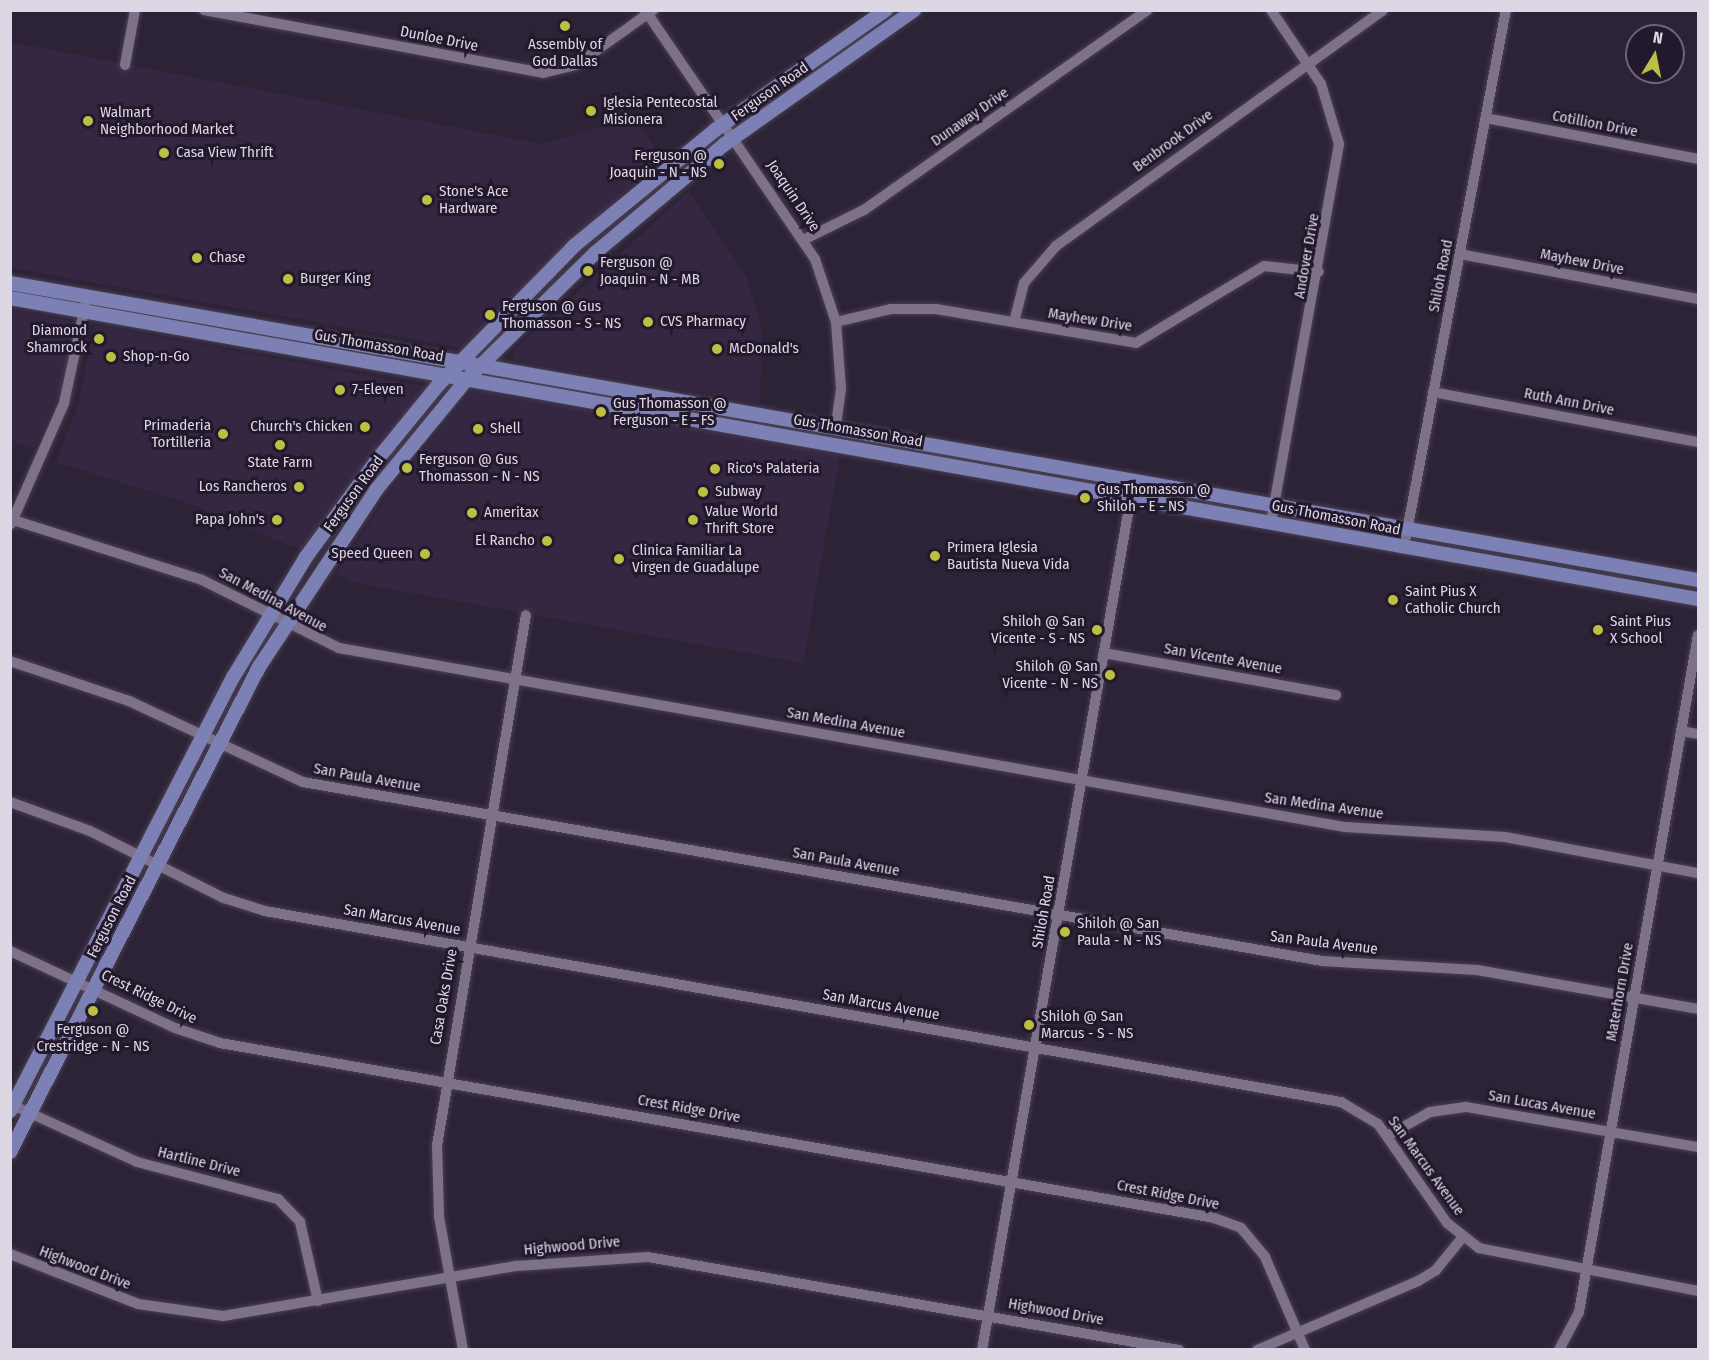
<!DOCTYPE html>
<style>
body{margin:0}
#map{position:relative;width:1709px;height:1360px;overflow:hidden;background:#2d2337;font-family:"Fira Sans Condensed",sans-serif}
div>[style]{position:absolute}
.built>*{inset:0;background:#352742}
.roads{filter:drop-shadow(0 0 2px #494151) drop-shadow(0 0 2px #494151)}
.minor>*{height:10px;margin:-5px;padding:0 5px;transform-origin:5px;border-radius:5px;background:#7e728b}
.major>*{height:14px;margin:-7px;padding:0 7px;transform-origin:7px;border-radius:7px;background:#7c80b4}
.dots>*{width:16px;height:16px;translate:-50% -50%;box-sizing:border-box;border:3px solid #23192d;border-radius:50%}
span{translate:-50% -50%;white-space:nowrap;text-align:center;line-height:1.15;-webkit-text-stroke:6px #23192d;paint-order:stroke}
.street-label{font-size:15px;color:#ddd7e4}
.poi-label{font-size:15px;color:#ddd7e4}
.left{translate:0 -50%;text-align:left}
.right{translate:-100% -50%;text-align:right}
.frame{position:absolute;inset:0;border:12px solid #ddd7e4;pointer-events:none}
.north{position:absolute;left:1625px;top:24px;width:60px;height:60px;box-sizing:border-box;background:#23192d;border:2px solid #6d6576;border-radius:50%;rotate:10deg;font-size:16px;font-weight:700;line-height:24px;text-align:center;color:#ddd7e4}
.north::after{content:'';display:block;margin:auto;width:21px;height:27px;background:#bdbf43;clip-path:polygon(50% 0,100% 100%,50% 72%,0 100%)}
</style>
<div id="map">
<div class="built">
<div style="clip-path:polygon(10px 42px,541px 144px,637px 117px,660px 158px,462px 348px,11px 268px)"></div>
<div style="clip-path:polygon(689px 191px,747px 277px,762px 332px,760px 403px,513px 360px,516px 348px)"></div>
<div style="clip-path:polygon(10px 310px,74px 321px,62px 387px,34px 449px,11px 440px)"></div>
<div style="clip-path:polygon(94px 325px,429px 387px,301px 550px,190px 504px,56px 462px,79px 402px)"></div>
<div style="clip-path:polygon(472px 390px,840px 455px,803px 663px,356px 583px,336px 574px,393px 487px)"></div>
</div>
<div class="roads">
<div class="minor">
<div style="left:204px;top:10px;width:345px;rotate:10.5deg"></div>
<div style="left:543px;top:73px;width:34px;rotate:-14deg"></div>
<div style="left:576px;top:65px;width:95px;rotate:-35.5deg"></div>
<div style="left:645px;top:10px;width:301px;rotate:55.7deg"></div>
<div style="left:815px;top:259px;width:66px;rotate:71.6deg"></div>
<div style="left:836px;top:322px;width:67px;rotate:85.7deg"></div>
<div style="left:841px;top:389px;width:37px;rotate:98deg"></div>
<div style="left:125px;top:65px;width:56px;rotate:-79.7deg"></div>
<div style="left:1486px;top:118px;width:216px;rotate:10.9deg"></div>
<div style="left:805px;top:239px;width:66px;rotate:-26.2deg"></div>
<div style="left:864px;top:210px;width:347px;rotate:-35.2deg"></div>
<div style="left:1460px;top:254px;width:242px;rotate:10.7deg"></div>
<div style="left:836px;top:322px;width:57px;rotate:-13.3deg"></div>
<div style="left:891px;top:309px;width:45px"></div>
<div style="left:936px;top:309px;width:203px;rotate:9.6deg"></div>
<div style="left:1136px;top:343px;width:149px;rotate:-31deg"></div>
<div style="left:1264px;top:266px;width:55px;rotate:6.2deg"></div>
<div style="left:1014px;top:322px;width:40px;rotate:-75.6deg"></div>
<div style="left:1024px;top:283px;width:49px;rotate:-49.1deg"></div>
<div style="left:1056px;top:246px;width:403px;rotate:-35.8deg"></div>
<div style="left:1433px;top:392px;width:270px;rotate:10.7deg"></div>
<div style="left:10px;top:519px;width:201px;rotate:17.6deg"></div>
<div style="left:202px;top:580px;width:153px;rotate:26.4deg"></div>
<div style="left:339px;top:648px;width:1022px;rotate:10.09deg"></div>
<div style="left:1345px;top:827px;width:160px;rotate:3.6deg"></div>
<div style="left:1505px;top:837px;width:196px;rotate:10.6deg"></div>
<div style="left:1271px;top:522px;width:384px;rotate:-79.8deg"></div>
<div style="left:1339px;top:144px;width:63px;rotate:-106.7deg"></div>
<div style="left:1321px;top:84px;width:89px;rotate:-124deg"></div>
<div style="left:11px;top:524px;width:132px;rotate:-66.3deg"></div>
<div style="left:64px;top:403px;width:108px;rotate:-77.8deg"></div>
<div style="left:1404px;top:547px;width:547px;rotate:-79.25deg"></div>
<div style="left:1104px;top:653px;width:236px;rotate:10.3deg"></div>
<div style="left:10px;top:661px;width:126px;rotate:18.6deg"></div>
<div style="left:129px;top:701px;width:192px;rotate:25deg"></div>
<div style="left:303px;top:782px;width:1035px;rotate:9.96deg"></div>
<div style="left:1322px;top:961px;width:155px;rotate:3.3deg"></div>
<div style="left:1477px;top:970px;width:224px;rotate:10deg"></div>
<div style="left:1681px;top:731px;width:17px;rotate:10deg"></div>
<div style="left:10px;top:802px;width:85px;rotate:19.9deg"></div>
<div style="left:90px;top:831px;width:150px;rotate:26.6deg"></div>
<div style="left:224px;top:898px;width:43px;rotate:17.6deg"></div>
<div style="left:265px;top:911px;width:1093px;rotate:10.07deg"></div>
<div style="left:1341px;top:1102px;width:43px;rotate:30.7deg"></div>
<div style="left:1378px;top:1124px;width:121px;rotate:55.1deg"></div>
<div style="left:1447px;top:1223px;width:41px;rotate:38deg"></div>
<div style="left:1479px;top:1248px;width:223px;rotate:11.1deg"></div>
<div style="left:10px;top:951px;width:182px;rotate:25deg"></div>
<div style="left:175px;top:1028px;width:47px;rotate:18.4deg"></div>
<div style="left:220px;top:1043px;width:1009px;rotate:9.98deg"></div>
<div style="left:1214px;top:1218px;width:29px;rotate:20deg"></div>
<div style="left:1241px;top:1228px;width:38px;rotate:50deg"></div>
<div style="left:1265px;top:1257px;width:101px;rotate:66.7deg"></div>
<div style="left:10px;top:1104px;width:140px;rotate:24.5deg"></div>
<div style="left:137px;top:1162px;width:146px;rotate:14.7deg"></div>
<div style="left:278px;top:1199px;width:32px;rotate:46deg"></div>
<div style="left:300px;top:1222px;width:81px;rotate:77.2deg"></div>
<div style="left:1387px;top:1136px;width:49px;rotate:-29.2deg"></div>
<div style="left:1430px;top:1112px;width:36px;rotate:-8deg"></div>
<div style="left:1466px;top:1107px;width:235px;rotate:9.8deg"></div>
<div style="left:10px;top:1254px;width:137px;rotate:21.3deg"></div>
<div style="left:138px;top:1304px;width:86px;rotate:8deg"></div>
<div style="left:223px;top:1316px;width:298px;rotate:-9.7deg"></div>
<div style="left:517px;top:1266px;width:131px;rotate:-3.9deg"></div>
<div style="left:648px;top:1257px;width:539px;rotate:9.93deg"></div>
<div style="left:463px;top:1350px;width:136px;rotate:-100.2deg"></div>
<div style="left:439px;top:1216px;width:70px;rotate:-91.6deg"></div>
<div style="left:437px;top:1146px;width:538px;rotate:-80.49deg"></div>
<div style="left:982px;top:1350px;width:884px;rotate:-80.1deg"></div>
<div style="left:1257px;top:1350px;width:175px;rotate:-23.2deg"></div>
<div style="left:1418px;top:1281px;width:21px;rotate:-31deg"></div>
<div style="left:1436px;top:1270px;width:41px;rotate:-50.9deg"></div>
<div style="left:1559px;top:1350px;width:43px;rotate:-62.2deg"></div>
<div style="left:1579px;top:1312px;width:687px;rotate:-80.03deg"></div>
</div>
<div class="major">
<div style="left:10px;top:283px;width:1714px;rotate:9.98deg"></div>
<div style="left:10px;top:298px;width:1715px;rotate:10.11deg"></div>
<div style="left:10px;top:1111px;width:489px;rotate:-62.8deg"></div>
<div style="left:234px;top:676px;width:139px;rotate:-58.8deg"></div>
<div style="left:306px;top:557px;width:120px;rotate:-53.8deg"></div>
<div style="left:377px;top:460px;width:98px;rotate:-50.8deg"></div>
<div style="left:439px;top:384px;width:193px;rotate:-45.6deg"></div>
<div style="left:574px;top:246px;width:183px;rotate:-39.4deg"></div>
<div style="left:715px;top:130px;width:209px;rotate:-35.1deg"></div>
<div style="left:10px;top:1152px;width:545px;rotate:-62.82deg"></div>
<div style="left:259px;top:667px;width:212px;rotate:-56.5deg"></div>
<div style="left:376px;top:490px;width:145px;rotate:-50.6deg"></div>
<div style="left:468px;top:378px;width:178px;rotate:-44.5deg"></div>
<div style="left:595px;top:253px;width:170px;rotate:-40deg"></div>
<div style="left:725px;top:144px;width:232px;rotate:-35.3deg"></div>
</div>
</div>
<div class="dots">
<div style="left:565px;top:26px;background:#bdbf43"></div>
<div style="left:591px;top:111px;background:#bdbf43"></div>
<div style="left:88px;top:121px;background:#bdbf43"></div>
<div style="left:164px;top:153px;background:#bdbf43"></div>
<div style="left:719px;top:164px;background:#bdbf43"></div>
<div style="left:427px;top:200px;background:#bdbf43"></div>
<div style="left:197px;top:258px;background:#bdbf43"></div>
<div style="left:588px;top:271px;background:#bdbf43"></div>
<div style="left:288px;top:279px;background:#bdbf43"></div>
<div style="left:490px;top:315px;background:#bdbf43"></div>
<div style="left:648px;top:322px;background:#bdbf43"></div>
<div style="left:99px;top:339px;background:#bdbf43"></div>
<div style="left:717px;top:349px;background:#bdbf43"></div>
<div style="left:111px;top:357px;background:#bdbf43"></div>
<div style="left:340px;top:390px;background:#bdbf43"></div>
<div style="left:601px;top:412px;background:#bdbf43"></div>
<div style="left:365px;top:427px;background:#bdbf43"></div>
<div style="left:478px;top:429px;background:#bdbf43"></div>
<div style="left:223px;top:434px;background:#bdbf43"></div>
<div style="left:280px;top:445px;background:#bdbf43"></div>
<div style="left:407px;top:468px;background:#bdbf43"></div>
<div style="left:715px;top:469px;background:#bdbf43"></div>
<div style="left:299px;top:487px;background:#bdbf43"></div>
<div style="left:703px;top:492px;background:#bdbf43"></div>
<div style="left:1085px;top:498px;background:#bdbf43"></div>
<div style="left:472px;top:513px;background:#bdbf43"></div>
<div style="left:277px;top:520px;background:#bdbf43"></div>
<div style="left:693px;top:520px;background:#bdbf43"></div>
<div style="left:547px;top:541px;background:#bdbf43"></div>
<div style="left:425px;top:554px;background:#bdbf43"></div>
<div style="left:935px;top:556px;background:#bdbf43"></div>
<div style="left:619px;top:559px;background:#bdbf43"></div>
<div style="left:1393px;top:600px;background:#bdbf43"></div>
<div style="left:1097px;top:630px;background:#bdbf43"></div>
<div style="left:1598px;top:630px;background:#bdbf43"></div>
<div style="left:1110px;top:675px;background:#bdbf43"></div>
<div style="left:1065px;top:932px;background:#bdbf43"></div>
<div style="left:93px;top:1011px;background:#bdbf43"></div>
<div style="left:1029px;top:1025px;background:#bdbf43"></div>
</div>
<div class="street-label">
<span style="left:439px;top:39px;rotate:11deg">Dunloe Drive</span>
<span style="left:770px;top:92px;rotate:-35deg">Ferguson Road</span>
<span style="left:970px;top:117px;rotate:-35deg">Dunaway Drive</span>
<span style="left:1595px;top:124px;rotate:11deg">Cotillion Drive</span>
<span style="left:1173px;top:141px;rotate:-36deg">Benbrook Drive</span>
<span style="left:793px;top:196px;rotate:56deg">Joaquin Drive</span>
<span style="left:1307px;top:256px;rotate:-80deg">Andover Drive</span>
<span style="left:1582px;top:262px;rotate:11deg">Mayhew Drive</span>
<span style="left:1441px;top:276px;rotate:-79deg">Shiloh Road</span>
<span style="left:1090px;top:320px;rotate:9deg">Mayhew Drive</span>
<span style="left:379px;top:346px;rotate:10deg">Gus Thomasson Road</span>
<span style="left:1569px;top:402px;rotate:11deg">Ruth Ann Drive</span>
<span style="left:858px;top:431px;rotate:10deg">Gus Thomasson Road</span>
<span style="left:354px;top:494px;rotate:-54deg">Ferguson Road</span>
<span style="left:1336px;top:518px;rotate:11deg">Gus Thomasson Road</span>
<span style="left:273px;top:600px;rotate:28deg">San Medina Avenue</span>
<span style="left:1223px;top:659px;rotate:10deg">San Vicente Avenue</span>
<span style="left:846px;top:723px;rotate:10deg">San Medina Avenue</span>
<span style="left:367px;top:778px;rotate:10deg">San Paula Avenue</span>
<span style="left:1324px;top:806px;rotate:8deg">San Medina Avenue</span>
<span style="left:846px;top:862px;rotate:10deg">San Paula Avenue</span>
<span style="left:1044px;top:912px;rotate:-80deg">Shiloh Road</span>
<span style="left:112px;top:917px;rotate:-63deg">Ferguson Road</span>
<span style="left:402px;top:920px;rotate:10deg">San Marcus Avenue</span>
<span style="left:1324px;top:943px;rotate:7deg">San Paula Avenue</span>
<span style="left:1620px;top:992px;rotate:-80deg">Materhorn Drive</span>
<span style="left:149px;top:997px;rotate:26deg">Crest Ridge Drive</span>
<span style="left:444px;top:997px;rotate:-80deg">Casa Oaks Drive</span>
<span style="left:881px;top:1005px;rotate:10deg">San Marcus Avenue</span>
<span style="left:1542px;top:1105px;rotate:10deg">San Lucas Avenue</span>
<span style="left:689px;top:1109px;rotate:10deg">Crest Ridge Drive</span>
<span style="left:199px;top:1162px;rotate:14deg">Hartline Drive</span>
<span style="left:1426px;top:1166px;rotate:54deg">San Marcus Avenue</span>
<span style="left:1168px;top:1195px;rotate:11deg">Crest Ridge Drive</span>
<span style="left:572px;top:1246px;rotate:-5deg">Highwood Drive</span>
<span style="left:85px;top:1268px;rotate:21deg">Highwood Drive</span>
<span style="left:1056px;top:1312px;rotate:10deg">Highwood Drive</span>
</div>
<div class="poi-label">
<span style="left:565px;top:53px">Assembly of<br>God Dallas</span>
<span class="left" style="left:603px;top:111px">Iglesia Pentecostal<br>Misionera</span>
<span class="left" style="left:100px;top:121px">Walmart<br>Neighborhood Market</span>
<span class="left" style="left:176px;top:153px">Casa View Thrift</span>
<span class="right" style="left:707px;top:164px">Ferguson @<br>Joaquin - N - NS</span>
<span class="left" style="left:439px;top:200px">Stone's Ace<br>Hardware</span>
<span class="left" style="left:209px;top:258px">Chase</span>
<span class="left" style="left:600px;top:271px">Ferguson @<br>Joaquin - N - MB</span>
<span class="left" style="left:300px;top:279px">Burger King</span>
<span class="left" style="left:502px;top:315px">Ferguson @ Gus<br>Thomasson - S - NS</span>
<span class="left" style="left:660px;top:322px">CVS Pharmacy</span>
<span class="right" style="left:87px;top:339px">Diamond<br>Shamrock</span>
<span class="left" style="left:729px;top:349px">McDonald's</span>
<span class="left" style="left:123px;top:357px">Shop-n-Go</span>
<span class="left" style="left:352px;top:390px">7-Eleven</span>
<span class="left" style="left:613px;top:412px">Gus Thomasson @<br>Ferguson - E - FS</span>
<span class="right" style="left:211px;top:434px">Primaderia<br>Tortilleria</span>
<span class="right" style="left:353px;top:427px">Church's Chicken</span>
<span class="left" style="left:490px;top:429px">Shell</span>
<span class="left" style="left:419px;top:468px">Ferguson @ Gus<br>Thomasson - N - NS</span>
<span style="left:280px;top:463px">State Farm</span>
<span class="left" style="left:727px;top:469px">Rico's Palateria</span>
<span class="right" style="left:287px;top:487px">Los Rancheros</span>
<span class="left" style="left:1097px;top:498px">Gus Thomasson @<br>Shiloh - E - NS</span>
<span class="left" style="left:715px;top:492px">Subway</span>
<span class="left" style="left:705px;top:520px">Value World<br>Thrift Store</span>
<span class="left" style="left:484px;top:513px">Ameritax</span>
<span class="right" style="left:265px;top:520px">Papa John's</span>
<span class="right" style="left:535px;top:541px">El Rancho</span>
<span class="left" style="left:947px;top:556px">Primera Iglesia<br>Bautista Nueva Vida</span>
<span class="left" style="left:632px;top:559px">Clinica Familiar La<br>Virgen de Guadalupe</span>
<span class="right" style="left:413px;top:554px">Speed Queen</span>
<span class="left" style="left:1405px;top:600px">Saint Pius X<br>Catholic Church</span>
<span class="right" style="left:1085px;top:630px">Shiloh @ San<br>Vicente - S - NS</span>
<span class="left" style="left:1610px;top:630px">Saint Pius<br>X School</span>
<span class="right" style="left:1098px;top:675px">Shiloh @ San<br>Vicente - N - NS</span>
<span class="left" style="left:1077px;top:932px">Shiloh @ San<br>Paula - N - NS</span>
<span class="left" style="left:1041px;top:1025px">Shiloh @ San<br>Marcus - S - NS</span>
<span style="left:93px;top:1038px">Ferguson @<br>Crestridge - N - NS</span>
</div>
<div class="frame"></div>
<div class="north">N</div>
</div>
